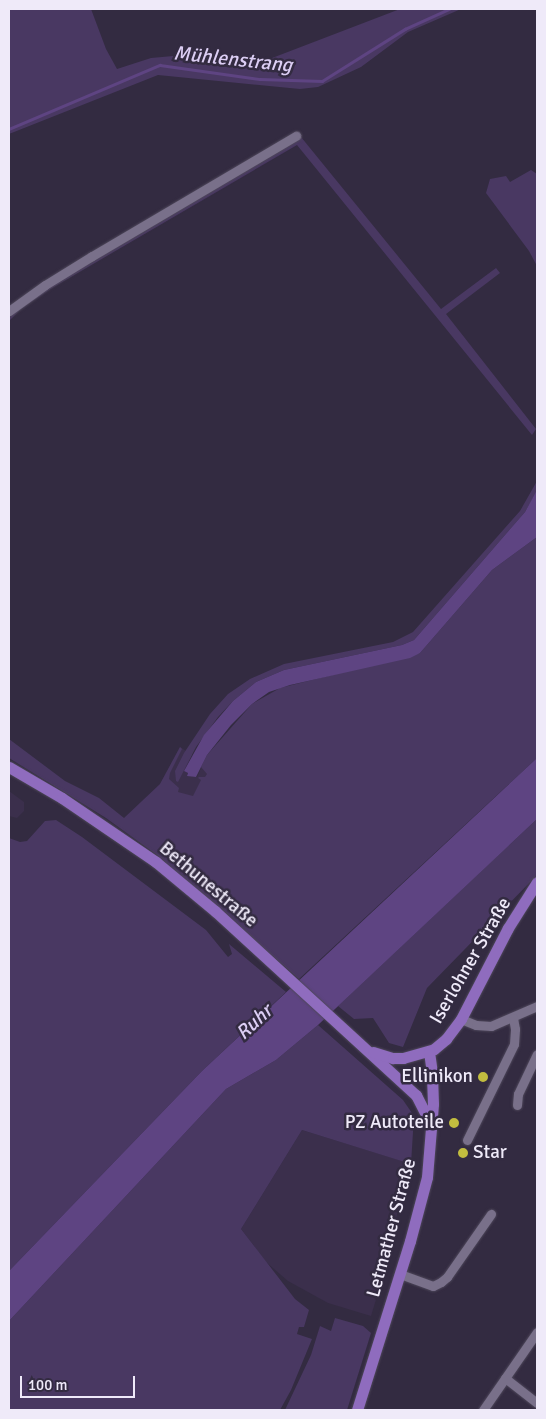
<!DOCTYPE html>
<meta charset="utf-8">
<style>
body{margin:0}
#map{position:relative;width:546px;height:1419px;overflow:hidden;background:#332b41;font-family:Signika,sans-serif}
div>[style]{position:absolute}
.built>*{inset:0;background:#3b2f4c}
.green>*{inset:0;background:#493862}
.water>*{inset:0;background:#5e4482}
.stream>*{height:2.5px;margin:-1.25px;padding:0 1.25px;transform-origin:1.25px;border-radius:1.25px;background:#5e4482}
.roads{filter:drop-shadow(0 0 1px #4e475a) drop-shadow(0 0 1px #4e475a)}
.minor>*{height:9px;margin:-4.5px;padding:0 4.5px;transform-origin:4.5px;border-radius:4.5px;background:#79708a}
.major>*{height:11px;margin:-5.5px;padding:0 5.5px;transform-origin:5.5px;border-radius:5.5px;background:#8f6cbe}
.dots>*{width:14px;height:14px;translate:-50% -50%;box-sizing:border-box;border:2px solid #332b41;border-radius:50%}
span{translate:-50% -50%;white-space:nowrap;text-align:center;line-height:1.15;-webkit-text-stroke:5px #332b41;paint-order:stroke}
.street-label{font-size:19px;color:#efeaf9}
.poi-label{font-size:19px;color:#efeaf9}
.right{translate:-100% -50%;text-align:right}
.left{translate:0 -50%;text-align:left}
.water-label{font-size:20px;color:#dccef4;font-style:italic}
.frame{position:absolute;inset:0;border:10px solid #efeaf9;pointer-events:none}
.scale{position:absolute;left:20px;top:1376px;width:115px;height:22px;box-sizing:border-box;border:2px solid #efeaf9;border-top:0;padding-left:6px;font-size:15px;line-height:18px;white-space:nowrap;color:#efeaf9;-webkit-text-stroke:4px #332b41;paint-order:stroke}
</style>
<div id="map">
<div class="built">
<div style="clip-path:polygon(180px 747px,192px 755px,184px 771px,188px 773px,187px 775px,197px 777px,204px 761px,215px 768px,198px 805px,160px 784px)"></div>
<div style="clip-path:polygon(9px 791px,24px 802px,24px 811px,17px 818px,9px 816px)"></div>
<div style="clip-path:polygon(302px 1130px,409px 1163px,381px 1283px,371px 1316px,328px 1303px,288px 1281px,266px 1262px,241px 1229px)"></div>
</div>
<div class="green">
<div style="clip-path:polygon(9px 9px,91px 9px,106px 49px,117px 69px,151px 58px,173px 56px,219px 63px,259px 63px,400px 9px,461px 9px,408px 32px,361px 67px,318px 87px,300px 89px,158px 75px,9px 134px)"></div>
<div style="clip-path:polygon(301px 137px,441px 309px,496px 268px,500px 273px,446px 314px,536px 429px,532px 435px,297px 145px,52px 288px,21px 309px,9px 321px,9px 314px,47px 286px)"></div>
<div style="clip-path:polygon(531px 170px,537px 174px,537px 266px,529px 251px,486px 193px,490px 179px,506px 176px,510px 182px)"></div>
<div style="clip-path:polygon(537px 481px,537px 491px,525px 512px,414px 640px,402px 645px,284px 670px,256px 682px,233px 701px,218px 717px,196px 747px,178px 782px,176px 781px,175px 771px,184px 753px,210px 714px,228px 694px,250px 679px,284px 664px,393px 642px,413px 632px,520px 511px)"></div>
<div style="clip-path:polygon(537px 537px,537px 758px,299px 979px,157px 855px,106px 818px,9px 758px,9px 739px,65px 781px,99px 798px,124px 818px,160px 784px,180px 747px,182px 749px,170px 773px,169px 779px,179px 788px,178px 792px,193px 796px,201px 780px,198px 778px,199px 777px,205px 777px,207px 774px,201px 767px,207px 755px,252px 704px,280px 688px,420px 653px,492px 570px)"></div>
<div style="clip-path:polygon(537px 819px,537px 875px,427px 988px,403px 1047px,389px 1043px,373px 1018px,354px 1019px,338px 1006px)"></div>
<div style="clip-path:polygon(56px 820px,82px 837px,206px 930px,228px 957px,232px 954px,229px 944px,286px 992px,202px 1071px,9px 1271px,9px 838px,20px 842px,27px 841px,45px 821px)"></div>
<div style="clip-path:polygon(318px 1025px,403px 1100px,414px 1116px,411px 1164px,302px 1130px,241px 1229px,295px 1299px,309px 1310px,304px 1327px,299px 1327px,297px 1334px,312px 1339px,291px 1390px,280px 1410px,9px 1410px,9px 1321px,226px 1089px,276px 1060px)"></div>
<div style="clip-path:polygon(335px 1318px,363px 1326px,371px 1333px,347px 1410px,285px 1410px,311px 1355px,320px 1326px,331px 1331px)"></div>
</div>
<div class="water">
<div style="clip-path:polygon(537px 490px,537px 537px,492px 570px,420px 653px,410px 658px,290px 685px,269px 692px,252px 704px,231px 725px,207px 755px,196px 777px,187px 776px,188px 773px,184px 771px,204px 735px,233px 701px,256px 682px,284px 670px,402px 645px,414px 640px,525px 512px)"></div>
<div style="clip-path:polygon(537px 758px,537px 819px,318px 1025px,276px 1060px,226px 1089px,9px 1321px,9px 1271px,202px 1071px)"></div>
</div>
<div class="stream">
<div style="left:9px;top:129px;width:164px;rotate:-23deg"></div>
<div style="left:160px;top:65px;width:101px;rotate:8deg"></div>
<div style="left:260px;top:79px;width:62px;rotate:1.8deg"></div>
<div style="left:322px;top:81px;width:98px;rotate:-32.1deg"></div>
<div style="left:405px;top:29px;width:48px;rotate:-24.4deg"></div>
</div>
<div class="roads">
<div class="minor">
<div style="left:9px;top:311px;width:44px;rotate:-35.8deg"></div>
<div style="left:45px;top:285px;width:55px;rotate:-31.7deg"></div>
<div style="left:92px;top:256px;width:237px;rotate:-30.5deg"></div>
<div style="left:461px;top:1019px;width:16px;rotate:22deg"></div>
<div style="left:476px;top:1025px;width:15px;rotate:4deg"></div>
<div style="left:491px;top:1026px;width:50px;rotate:-23.5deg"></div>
<div style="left:517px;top:1105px;width:11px;rotate:-85deg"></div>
<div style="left:518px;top:1094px;width:44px;rotate:-64.6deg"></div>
<div style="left:467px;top:1140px;width:107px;rotate:-63.9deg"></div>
<div style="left:514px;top:1044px;width:15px;rotate:-86deg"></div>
<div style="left:515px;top:1029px;width:11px;rotate:-100deg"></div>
<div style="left:400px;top:1274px;width:35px;rotate:20deg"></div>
<div style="left:433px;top:1286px;width:9px;rotate:-27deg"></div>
<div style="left:441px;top:1282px;width:8px;rotate:-40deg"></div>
<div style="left:447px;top:1277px;width:77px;rotate:-55.1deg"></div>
<div style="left:505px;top:1378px;width:41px;rotate:38deg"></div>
<div style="left:483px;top:1410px;width:95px;rotate:-55.3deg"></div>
</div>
<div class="major">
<div style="left:9px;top:767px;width:61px;rotate:30.3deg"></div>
<div style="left:62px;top:798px;width:114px;rotate:34.2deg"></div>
<div style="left:156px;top:862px;width:77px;rotate:39.7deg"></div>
<div style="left:215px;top:911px;width:273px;rotate:42.5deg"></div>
<div style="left:416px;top:1095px;width:35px;rotate:63deg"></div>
<div style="left:373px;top:1052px;width:21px;rotate:17deg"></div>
<div style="left:393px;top:1058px;width:10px"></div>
<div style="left:403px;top:1058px;width:32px;rotate:-16deg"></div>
<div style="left:434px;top:1049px;width:16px;rotate:-40deg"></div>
<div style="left:446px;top:1039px;width:25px;rotate:-53deg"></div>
<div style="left:461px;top:1019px;width:102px;rotate:-62.7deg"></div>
<div style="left:508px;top:928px;width:54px;rotate:-57.8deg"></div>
<div style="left:357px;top:1410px;width:177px;rotate:-72.6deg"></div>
<div style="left:410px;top:1241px;width:66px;rotate:-75.1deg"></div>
<div style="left:427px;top:1177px;width:73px;rotate:-85.3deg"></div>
<div style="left:433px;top:1104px;width:31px;rotate:-92deg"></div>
<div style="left:432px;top:1073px;width:22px;rotate:-98deg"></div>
</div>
</div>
<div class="dots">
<div style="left:483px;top:1077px;background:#c2bd3f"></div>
<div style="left:454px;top:1123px;background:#c2bd3f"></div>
<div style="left:463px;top:1153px;background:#c2bd3f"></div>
</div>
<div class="street-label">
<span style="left:208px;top:885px;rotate:40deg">Bethunestraße</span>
<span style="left:471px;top:961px;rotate:-60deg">Iserlohner Straße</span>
<span style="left:392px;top:1228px;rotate:-75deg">Letmather Straße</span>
</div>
<div class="poi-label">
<span class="right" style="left:473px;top:1077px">Ellinikon</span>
<span class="right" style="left:444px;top:1123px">PZ Autoteile</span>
<span class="left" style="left:473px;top:1153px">Star</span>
</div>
<div class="water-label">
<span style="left:233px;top:59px;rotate:6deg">Mühlenstrang</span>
<span style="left:254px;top:1022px;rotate:-43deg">Ruhr</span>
</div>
<div class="frame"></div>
<div class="scale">100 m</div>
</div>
